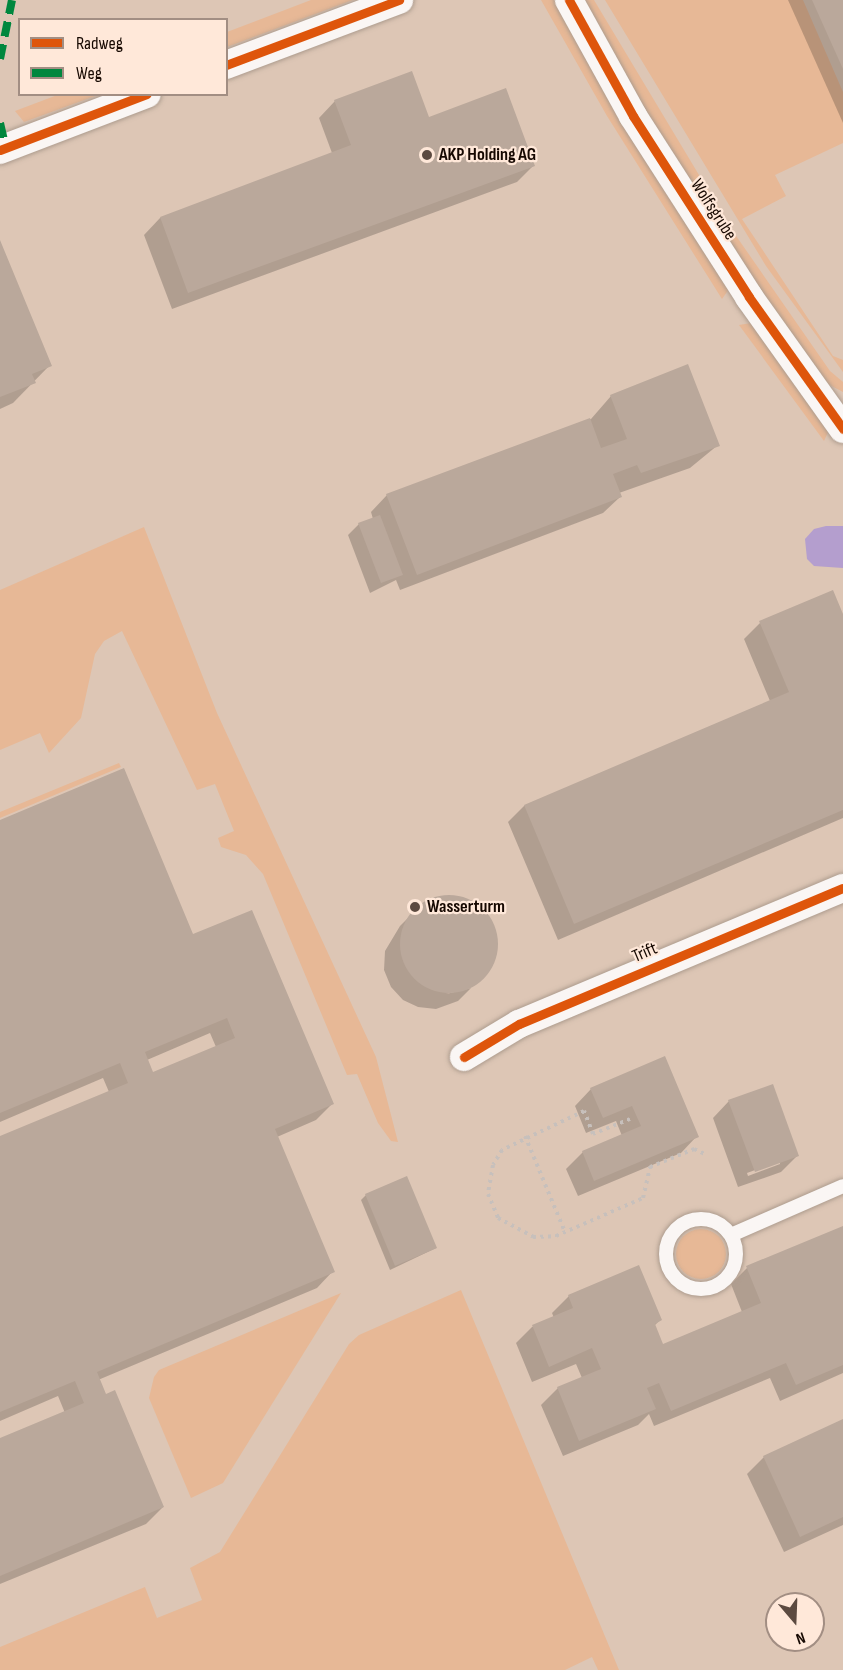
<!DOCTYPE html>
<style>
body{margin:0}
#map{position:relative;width:843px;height:1670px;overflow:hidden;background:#ddc6b5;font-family:"Sofia Sans Condensed",sans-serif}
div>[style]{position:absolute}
.green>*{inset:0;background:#e7b896}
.round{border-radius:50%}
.water>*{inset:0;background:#b49ece}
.shadow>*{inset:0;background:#0003}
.building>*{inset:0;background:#baa89b}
.path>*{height:4px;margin-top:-2px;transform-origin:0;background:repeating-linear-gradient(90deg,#c7c0bc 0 3px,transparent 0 7.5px)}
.roads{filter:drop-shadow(0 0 2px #ad9c8e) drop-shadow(0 0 2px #ad9c8e)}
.lane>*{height:14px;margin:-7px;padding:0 7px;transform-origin:7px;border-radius:7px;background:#faf6f4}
.lane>.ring{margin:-7px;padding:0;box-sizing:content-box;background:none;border:14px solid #faf6f4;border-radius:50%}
.street>*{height:28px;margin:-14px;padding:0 14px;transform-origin:14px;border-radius:14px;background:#faf6f4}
.quiet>*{height:8px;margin-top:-4px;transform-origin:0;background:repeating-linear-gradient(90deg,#00873e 0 15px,transparent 0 23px)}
.cycleway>*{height:9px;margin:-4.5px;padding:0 4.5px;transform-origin:4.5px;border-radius:4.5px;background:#de550b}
.dots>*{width:16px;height:16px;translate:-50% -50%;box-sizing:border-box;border:3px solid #ffe8d9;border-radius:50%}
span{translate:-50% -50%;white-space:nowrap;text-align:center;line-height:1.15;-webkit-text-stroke:4.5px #ffe8d9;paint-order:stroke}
.poi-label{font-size:18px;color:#160801;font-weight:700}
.left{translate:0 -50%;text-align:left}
.street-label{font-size:18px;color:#160801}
.legend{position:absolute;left:18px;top:18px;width:210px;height:78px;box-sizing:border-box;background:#ffe8d9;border:2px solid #a28e83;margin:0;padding:8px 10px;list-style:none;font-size:18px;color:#160801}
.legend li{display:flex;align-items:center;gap:12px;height:30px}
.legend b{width:30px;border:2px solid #a28e83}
.north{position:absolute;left:765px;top:1592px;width:60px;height:60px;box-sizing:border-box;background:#ffe8d9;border:2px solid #a28e83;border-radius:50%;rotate:161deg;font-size:16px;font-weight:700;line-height:24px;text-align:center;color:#160801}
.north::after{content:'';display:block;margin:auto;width:21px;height:27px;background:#5c4a40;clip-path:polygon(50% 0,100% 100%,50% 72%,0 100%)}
</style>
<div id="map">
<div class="green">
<div style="clip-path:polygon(311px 0,353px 0,227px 47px,227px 32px)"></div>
<div style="clip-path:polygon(541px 0,555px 0,650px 168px,729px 289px,722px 299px,607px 116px)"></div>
<div style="clip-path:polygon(581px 0,594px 0,732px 230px,830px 371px,843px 382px,843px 392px,826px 383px,764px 299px,635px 95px)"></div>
<div style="clip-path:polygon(605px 0,803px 0,843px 92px,843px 143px,775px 175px,786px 196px,742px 219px,833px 356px,843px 360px,843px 372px,766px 266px)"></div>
<div style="clip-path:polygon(60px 94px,98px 95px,24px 122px,15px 111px)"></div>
<div style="clip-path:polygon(751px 323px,829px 430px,824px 441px,739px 325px)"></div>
<div style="clip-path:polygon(144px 527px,217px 713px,376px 1057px,398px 1142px,391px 1141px,378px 1123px,357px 1074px,347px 1075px,263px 874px,246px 855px,221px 847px,218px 838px,234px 831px,215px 784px,197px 790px,122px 631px,104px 641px,95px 654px,81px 718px,49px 753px,40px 733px,0 750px,0 590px)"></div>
<div style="clip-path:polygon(119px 763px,121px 767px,0 818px,0 812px)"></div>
<div class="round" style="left:676px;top:1229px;width:50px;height:50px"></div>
<div style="clip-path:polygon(461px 1290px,619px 1670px,598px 1670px,592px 1657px,565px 1670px,0 1670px,0 1647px,145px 1587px,157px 1618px,202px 1600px,190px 1568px,220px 1552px,349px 1344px,359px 1335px)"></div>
<div style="clip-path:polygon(341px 1293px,223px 1483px,191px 1498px,149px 1398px,154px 1377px,159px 1370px)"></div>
</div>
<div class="water">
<div style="clip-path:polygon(826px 526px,843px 526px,843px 568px,814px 566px,807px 559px,805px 539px,814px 529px)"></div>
</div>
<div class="shadow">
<div style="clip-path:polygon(788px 0,843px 0,843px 123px)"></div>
<div style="clip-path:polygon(335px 101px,428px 119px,534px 165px,517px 182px,172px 309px,144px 235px,160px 218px,332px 153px,319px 118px)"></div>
<div style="clip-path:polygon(0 243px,50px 365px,13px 403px,0 409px)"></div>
<div style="clip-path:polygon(611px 396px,718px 445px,690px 468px,619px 493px,620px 497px,603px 513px,400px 590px,396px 580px,370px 593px,348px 535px,359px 524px,373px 519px,371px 512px,387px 495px,591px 419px)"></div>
<div style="clip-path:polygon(843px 618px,843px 818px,558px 940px,508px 822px,524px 806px,770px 701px,744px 639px,760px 623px)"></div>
<div style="clip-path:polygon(evenodd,0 822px,193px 936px,332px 1104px,316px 1120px,277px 1137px,333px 1271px,317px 1288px,98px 1380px,163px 1507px,146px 1524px,0 1584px,0 1440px,65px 1413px,58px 1396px,0 1421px,0 1138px,109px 1092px,103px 1078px,0 1122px,0 822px,210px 1033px,216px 1047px,153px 1074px,147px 1060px,210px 1033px)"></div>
<div style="clip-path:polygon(462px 898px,477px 905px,489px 919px,496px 952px,489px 970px,475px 984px,446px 994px,471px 988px,458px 1001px,436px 1009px,418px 1007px,403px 1000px,391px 987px,384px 970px,385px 951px,400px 926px,417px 909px,431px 900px)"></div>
<div style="clip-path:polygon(665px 1058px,697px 1136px,681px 1153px,578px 1196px,566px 1169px,583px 1152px,622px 1136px,616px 1121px,586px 1133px,575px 1106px,591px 1089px)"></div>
<div style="clip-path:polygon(evenodd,729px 1101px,797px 1156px,781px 1172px,738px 1187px,713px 1118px,729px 1101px,780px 1161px,780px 1164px,748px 1176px,747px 1173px,780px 1161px)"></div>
<div style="clip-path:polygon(366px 1195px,436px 1248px,390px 1270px,361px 1200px)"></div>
<div style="clip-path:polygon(843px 1228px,843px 1373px,780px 1401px,770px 1378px,654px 1426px,649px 1414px,638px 1425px,563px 1456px,541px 1405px,558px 1388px,582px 1378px,576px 1364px,532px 1382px,516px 1343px,532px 1327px,554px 1318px,552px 1313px,569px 1296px,660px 1320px,654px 1326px,662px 1346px,742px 1312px,731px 1284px,747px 1268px)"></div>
<div style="clip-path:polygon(843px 1420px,843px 1525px,784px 1552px,747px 1474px,764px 1457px)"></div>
</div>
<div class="building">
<div style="clip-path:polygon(812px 0,843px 0,843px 69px)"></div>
<div style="clip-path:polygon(412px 71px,429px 117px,506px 88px,535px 166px,188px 293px,160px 217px,351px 145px,334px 100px)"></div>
<div style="clip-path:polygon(0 240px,52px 366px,32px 374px,36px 383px,0 397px)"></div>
<div style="clip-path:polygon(688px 364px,720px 446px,641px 473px,637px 465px,613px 474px,622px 497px,417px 575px,386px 494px,590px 418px,601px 448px,627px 439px,610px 395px)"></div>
<div style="clip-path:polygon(380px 515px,403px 575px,381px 583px,358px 523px)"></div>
<div style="clip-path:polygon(833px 590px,843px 614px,843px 810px,574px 924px,524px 805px,789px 692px,759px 621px)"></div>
<div style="clip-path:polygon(evenodd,124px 768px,193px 934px,252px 910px,334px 1104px,275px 1129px,335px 1272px,97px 1372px,106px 1394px,115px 1390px,164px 1507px,0 1576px,0 1438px,84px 1403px,75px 1381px,0 1412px,0 1136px,128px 1083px,120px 1063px,0 1113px,0 820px,124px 768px,227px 1018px,235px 1038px,153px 1072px,145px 1052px,227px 1018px)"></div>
<div class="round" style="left:400px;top:895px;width:98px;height:98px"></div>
<div style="clip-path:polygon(665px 1056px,699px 1137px,594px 1181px,582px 1151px,641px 1126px,632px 1106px,603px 1118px,590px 1088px)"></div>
<div style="clip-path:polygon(773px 1084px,799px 1156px,755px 1172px,728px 1100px)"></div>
<div style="clip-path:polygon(407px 1176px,437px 1248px,395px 1266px,365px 1194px)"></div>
<div style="clip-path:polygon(843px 1226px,843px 1365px,796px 1385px,786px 1363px,671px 1411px,659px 1383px,647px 1388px,656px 1409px,579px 1441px,557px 1387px,601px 1369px,592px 1348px,549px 1367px,532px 1325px,573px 1308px,568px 1295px,639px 1265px,662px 1320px,655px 1324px,663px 1344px,761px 1303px,746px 1266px)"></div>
<div style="clip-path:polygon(843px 1419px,843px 1517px,800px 1537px,763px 1456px)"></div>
</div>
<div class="path">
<div style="left:630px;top:1119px;width:40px;rotate:158deg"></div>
<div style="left:593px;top:1134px;width:25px;rotate:-111deg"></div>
<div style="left:584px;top:1111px;width:91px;rotate:154.6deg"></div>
<div style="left:502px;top:1150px;width:17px;rotate:121deg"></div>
<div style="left:493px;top:1165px;width:29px;rotate:100deg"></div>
<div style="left:488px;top:1194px;width:26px;rotate:67deg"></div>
<div style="left:498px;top:1218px;width:40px;rotate:28deg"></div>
<div style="left:533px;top:1237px;width:23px;rotate:-2deg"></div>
<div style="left:556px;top:1236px;width:95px;rotate:-23.6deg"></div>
<div style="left:643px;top:1198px;width:32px;rotate:-77deg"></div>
<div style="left:650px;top:1167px;width:48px;rotate:-22.2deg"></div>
<div style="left:694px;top:1149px;width:14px;rotate:25deg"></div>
<div style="left:525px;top:1136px;width:104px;rotate:67.4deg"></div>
</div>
<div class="roads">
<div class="lane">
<div class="ring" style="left:666px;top:1219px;width:56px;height:56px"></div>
<div style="left:731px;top:1235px;width:122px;rotate:-23.6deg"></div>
</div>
<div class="street">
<div style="left:569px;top:0;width:132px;rotate:61.1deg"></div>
<div style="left:633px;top:116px;width:215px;rotate:57.3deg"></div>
<div style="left:749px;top:297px;width:162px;rotate:54.5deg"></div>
<div style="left:226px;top:65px;width:185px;rotate:-20.6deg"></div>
<div style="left:0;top:150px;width:157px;rotate:-20.9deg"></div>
<div style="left:464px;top:1057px;width:64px;rotate:-31deg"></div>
<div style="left:519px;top:1024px;width:351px;rotate:-22.8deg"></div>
</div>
</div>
<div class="quiet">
<div style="left:0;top:59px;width:60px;rotate:-78.5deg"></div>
<div style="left:0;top:123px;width:26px;rotate:77deg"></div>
</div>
<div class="cycleway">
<div style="left:569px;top:0;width:132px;rotate:61.1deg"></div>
<div style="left:633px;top:116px;width:215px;rotate:57.3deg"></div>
<div style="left:749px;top:297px;width:162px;rotate:54.5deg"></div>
<div style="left:226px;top:65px;width:185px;rotate:-20.6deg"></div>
<div style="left:0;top:150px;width:157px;rotate:-20.9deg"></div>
<div style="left:464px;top:1057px;width:64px;rotate:-31deg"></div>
<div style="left:519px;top:1024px;width:351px;rotate:-22.8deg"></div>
</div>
<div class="dots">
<div style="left:427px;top:155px;background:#5c4a40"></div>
<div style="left:415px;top:907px;background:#5c4a40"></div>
</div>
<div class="poi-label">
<span class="left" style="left:439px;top:155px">AKP Holding AG</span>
<span class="left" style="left:427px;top:907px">Wasserturm</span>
</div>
<div class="street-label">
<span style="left:713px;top:210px;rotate:57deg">Wolfsgrube</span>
<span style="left:645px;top:953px;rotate:-23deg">Trift</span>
</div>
<ul class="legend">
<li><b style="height:8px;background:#de550b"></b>Radweg</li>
<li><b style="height:8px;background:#00873e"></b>Weg</li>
</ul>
<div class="north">N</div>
</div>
